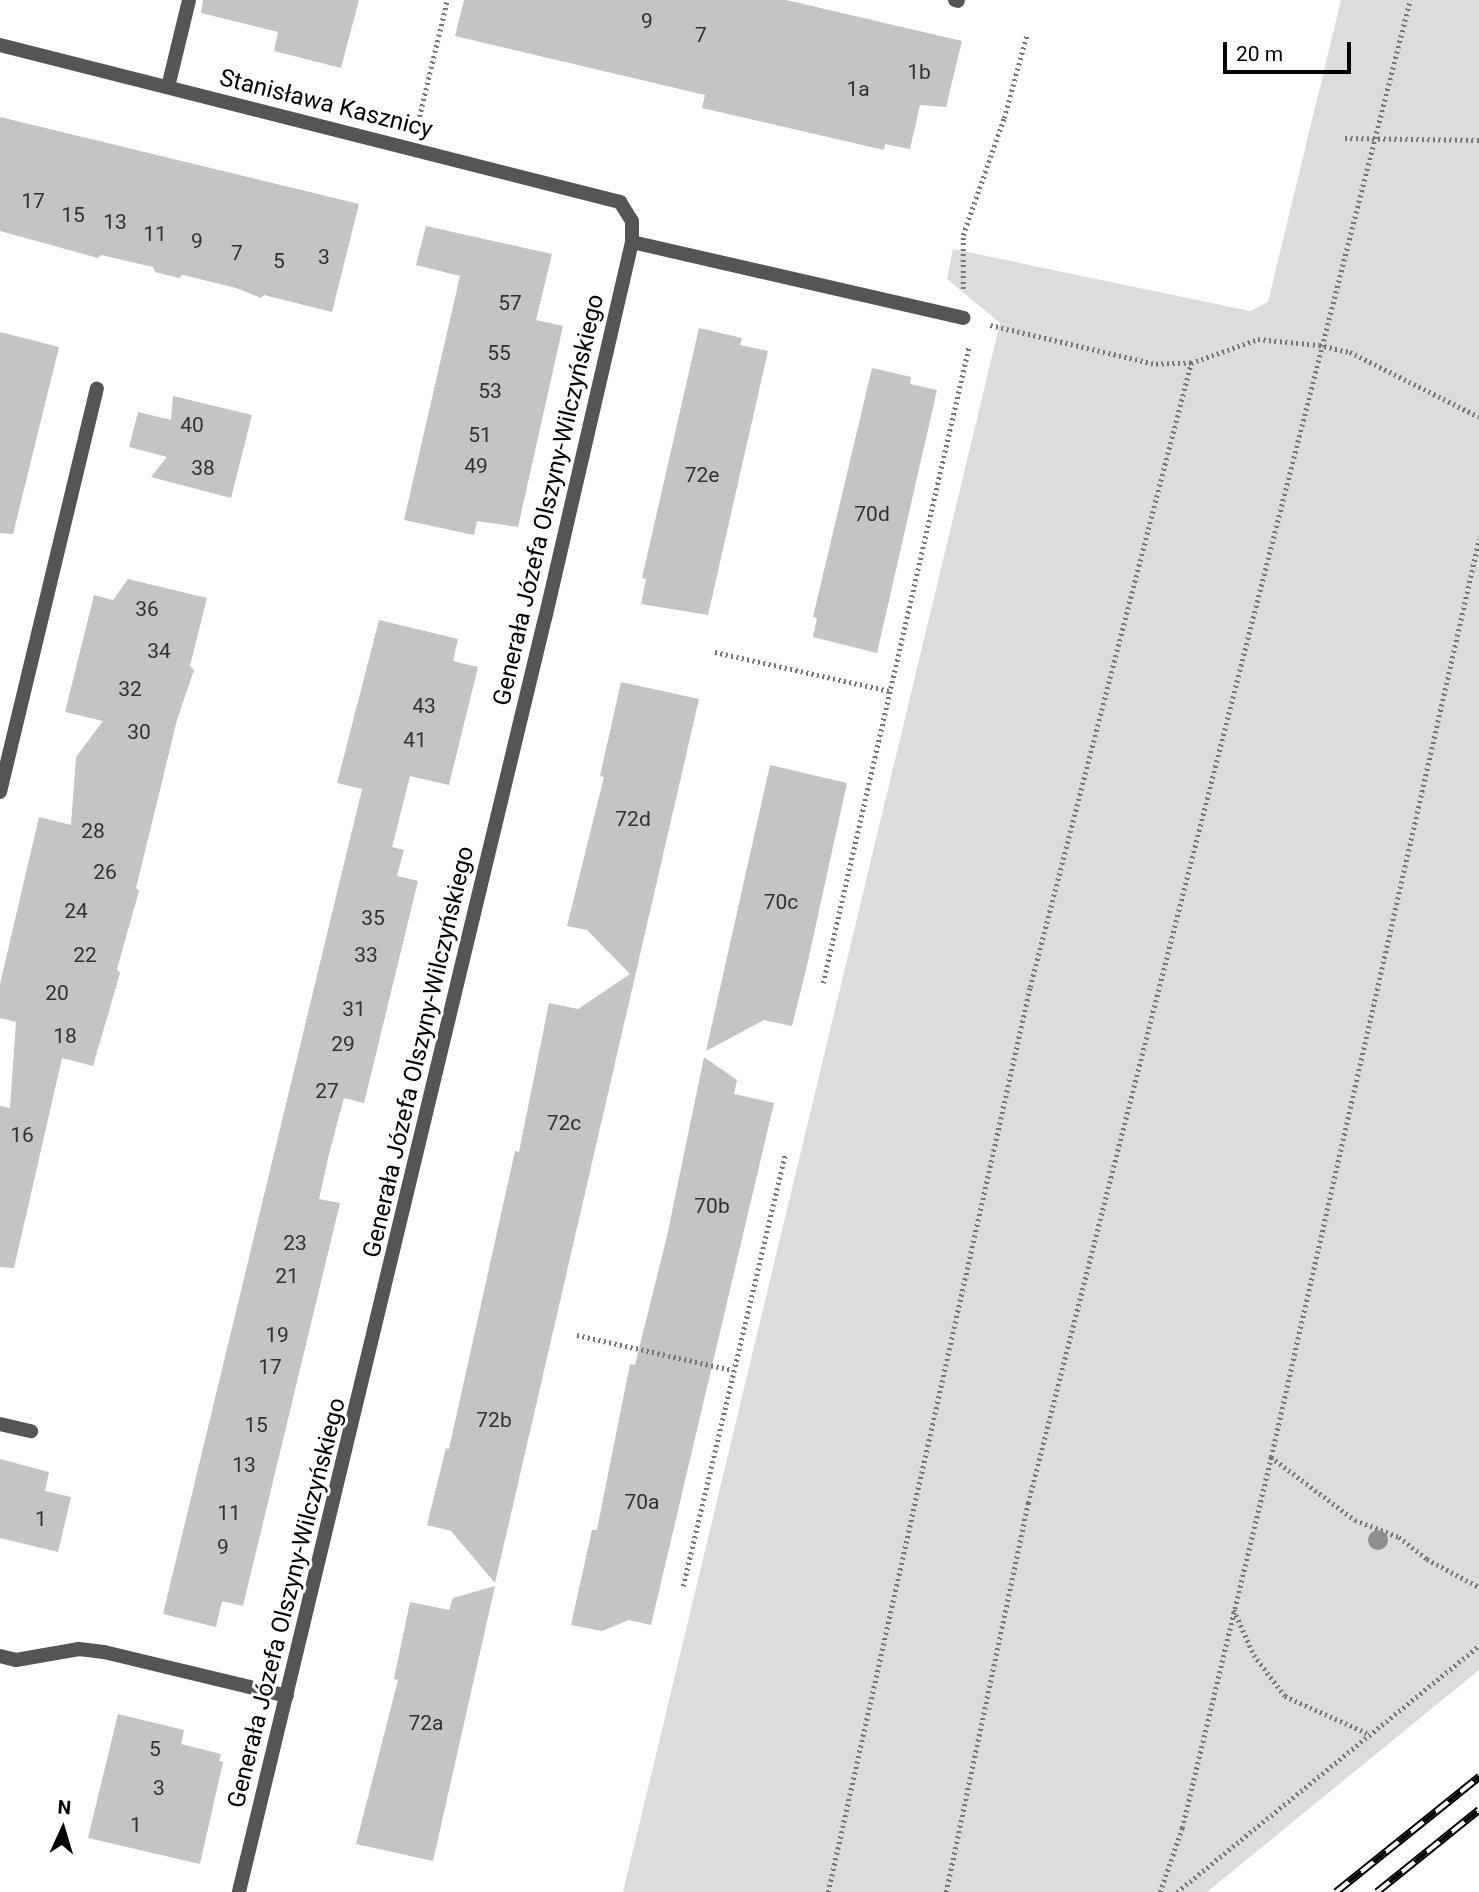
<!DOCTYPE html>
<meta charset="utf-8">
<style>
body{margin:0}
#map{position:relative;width:1479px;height:1892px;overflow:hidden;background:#fff;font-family:Roboto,sans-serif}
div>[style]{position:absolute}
.green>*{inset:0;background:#dcdcdc}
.building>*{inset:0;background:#c4c4c4}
.path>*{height:4.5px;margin-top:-2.25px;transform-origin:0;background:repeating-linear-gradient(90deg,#777 0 2px,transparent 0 5.5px)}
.service>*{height:14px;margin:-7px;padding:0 7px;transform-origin:7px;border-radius:7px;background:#555}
.minor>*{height:14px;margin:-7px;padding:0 7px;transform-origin:7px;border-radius:7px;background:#555}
.rail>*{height:8px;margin-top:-4px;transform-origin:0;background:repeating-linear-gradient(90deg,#fff 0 16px,#000 0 32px);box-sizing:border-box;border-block:2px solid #000}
.trees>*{width:20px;height:20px;margin:-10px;border-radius:50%;background:#8f8f8f}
span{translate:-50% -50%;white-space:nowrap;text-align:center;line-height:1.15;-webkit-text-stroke:6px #fff;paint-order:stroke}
.number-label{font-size:21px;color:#313131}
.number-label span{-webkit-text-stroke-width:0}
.street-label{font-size:24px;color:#000}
.north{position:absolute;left:28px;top:1794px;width:70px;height:70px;-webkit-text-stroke:5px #fff;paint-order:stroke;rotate:4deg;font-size:19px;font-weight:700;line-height:28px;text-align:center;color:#000}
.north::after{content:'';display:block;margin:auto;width:24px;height:32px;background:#000;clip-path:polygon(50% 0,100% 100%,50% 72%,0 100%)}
.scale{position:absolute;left:1223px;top:42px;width:128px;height:32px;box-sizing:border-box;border:4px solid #000;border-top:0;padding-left:9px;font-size:21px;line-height:24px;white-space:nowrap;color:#000;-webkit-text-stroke:5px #fff;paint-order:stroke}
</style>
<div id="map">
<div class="green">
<div style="clip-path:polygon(1341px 0,1479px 0,1479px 1670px,1207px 1892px,623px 1892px,1000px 323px,947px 279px,953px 249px,1250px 311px,1268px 302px)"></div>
</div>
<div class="building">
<div style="clip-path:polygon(203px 0,359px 0,341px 68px,274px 51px,278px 32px,201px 13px)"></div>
<div style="clip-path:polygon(464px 0,786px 0,962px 41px,946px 107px,920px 105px,910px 149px,885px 144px,884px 150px,702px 108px,705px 95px,455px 36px)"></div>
<div style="clip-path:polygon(0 117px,359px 204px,332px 312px,264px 295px,261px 298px,236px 288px,183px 275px,179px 278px,155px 272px,153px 267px,101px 255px,98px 258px,0 231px)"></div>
<div style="clip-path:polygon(426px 226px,552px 254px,536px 320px,563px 326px,518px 527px,477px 521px,474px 535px,404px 520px,460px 276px,416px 265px)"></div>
<div style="clip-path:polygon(699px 328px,742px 338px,740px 345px,768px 351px,708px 615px,641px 604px,646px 579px,642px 578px)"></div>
<div style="clip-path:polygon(0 332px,59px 347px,13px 534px,0 533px)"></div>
<div style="clip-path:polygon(872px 368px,911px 377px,910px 384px,937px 390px,877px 653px,813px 637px,817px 618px,813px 617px)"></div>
<div style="clip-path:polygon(173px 396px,252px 415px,231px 498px,151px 477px,167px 457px,129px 447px,138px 412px,171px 420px)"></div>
<div style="clip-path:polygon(128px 579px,207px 598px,190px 666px,194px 670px,177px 720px,136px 888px,139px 891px,117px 969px,120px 973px,93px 1066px,62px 1058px,14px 1268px,0 1267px,0 1106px,10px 1108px,16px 1022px,0 1018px,0 984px,39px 817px,71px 825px,76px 757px,103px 721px,65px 712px,94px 595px,113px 600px)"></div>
<div style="clip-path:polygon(379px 620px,458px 639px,453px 661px,478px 667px,449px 785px,410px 776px,392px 847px,404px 850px,397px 876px,418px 881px,364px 1103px,344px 1098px,329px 1154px,319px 1199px,340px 1203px,243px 1606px,222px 1601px,216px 1627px,163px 1614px,362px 789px,337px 783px)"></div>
<div style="clip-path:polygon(621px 682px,699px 699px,495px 1583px,451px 1531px,427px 1525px,446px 1448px,449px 1449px,515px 1151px,519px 1152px,549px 1003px,578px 1009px,630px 974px,587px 930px,567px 926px,604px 777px,600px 776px)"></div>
<div style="clip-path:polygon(770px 765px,847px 783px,806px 970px,792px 1026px,764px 1020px,706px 1051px)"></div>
<div style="clip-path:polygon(704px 1057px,737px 1080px,734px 1094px,774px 1103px,651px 1625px,629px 1620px,602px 1631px,571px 1625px,592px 1530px,597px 1530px,630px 1364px,635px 1365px,667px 1236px)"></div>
<div style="clip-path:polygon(0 1459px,49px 1472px,45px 1491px,71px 1497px,58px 1552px,0 1538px)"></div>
<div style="clip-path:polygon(495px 1586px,433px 1861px,356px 1844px,398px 1680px,394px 1679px,410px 1602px,449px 1610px,453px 1598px)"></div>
<div style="clip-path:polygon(118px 1714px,184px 1730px,181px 1744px,221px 1754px,219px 1761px,223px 1762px,200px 1864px,88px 1838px)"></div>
</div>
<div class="path">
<div style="left:418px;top:122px;width:125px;rotate:-76.6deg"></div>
<div style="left:1345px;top:138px;width:134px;rotate:0.9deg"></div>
<div style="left:963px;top:289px;width:54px;rotate:-90deg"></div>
<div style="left:963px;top:235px;width:124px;rotate:-70.7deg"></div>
<div style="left:1004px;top:118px;width:87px;rotate:-74.7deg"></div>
<div style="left:1191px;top:363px;width:71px;rotate:-19.7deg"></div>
<div style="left:1258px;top:339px;width:61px;rotate:5.6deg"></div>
<div style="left:1319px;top:345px;width:32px;rotate:13deg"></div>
<div style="left:1350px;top:352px;width:144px;rotate:26.7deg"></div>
<div style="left:715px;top:652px;width:179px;rotate:12.6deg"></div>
<div style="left:823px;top:983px;width:654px;rotate:-77.09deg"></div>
<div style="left:577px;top:1335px;width:159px;rotate:12.7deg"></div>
<div style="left:1271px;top:1457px;width:105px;rotate:36.9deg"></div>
<div style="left:1355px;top:1520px;width:47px;rotate:21.1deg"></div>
<div style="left:1399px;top:1537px;width:36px;rotate:38deg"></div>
<div style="left:1427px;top:1559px;width:59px;rotate:28.3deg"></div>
<div style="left:683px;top:1586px;width:445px;rotate:-76.7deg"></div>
<div style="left:1234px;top:1610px;width:49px;rotate:66deg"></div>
<div style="left:1254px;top:1655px;width:51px;rotate:52.9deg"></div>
<div style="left:1285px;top:1696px;width:90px;rotate:24.3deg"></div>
<div style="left:828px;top:1892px;width:927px;rotate:-77.42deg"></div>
<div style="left:1030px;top:987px;width:644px;rotate:-75.53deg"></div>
<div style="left:1191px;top:363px;width:38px;rotate:178deg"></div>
<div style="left:1153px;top:364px;width:170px;rotate:-166.7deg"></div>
<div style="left:946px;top:1892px;width:398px;rotate:-78.1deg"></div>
<div style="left:1028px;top:1503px;width:1551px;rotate:-75.74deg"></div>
<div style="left:1160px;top:1892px;width:68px;rotate:-71deg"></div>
<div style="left:1182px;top:1828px;width:382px;rotate:-76.5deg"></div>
<div style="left:1271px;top:1457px;width:941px;rotate:-77.23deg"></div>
<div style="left:1177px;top:1892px;width:390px;rotate:-39.2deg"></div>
</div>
<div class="service">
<div style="left:632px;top:242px;width:340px;rotate:12.9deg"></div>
</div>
<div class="minor">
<div style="left:955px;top:0;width:3px;rotate:18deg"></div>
<div style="left:0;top:45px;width:640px;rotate:14.21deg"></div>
<div style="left:620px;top:202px;width:22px;rotate:58deg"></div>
<div style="left:632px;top:221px;width:21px;rotate:90deg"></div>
<div style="left:632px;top:242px;width:386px;rotate:103deg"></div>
<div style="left:545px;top:618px;width:1310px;rotate:103.51deg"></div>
<div style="left:168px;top:87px;width:89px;rotate:-76.4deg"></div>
<div style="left:0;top:792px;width:415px;rotate:-76.5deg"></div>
<div style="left:0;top:1424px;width:32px;rotate:13deg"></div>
<div style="left:0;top:1656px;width:16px;rotate:14deg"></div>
<div style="left:16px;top:1660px;width:64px;rotate:-9.9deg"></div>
<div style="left:79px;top:1649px;width:25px;rotate:7deg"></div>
<div style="left:104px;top:1652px;width:188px;rotate:13.5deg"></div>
</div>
<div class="rail">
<div style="left:1336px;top:1892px;width:184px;rotate:-38.8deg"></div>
<div style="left:1377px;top:1892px;width:131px;rotate:-38.8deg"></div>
</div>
<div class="trees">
<div style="left:1378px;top:1540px"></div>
</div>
<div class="number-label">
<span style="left:647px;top:21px">9</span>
<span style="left:701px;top:35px">7</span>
<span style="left:919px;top:72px">1b</span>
<span style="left:858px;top:89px">1a</span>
<span style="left:33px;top:201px">17</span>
<span style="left:73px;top:215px">15</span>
<span style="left:115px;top:222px">13</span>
<span style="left:155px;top:234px">11</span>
<span style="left:197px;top:241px">9</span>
<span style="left:237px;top:253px">7</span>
<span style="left:324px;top:257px">3</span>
<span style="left:279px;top:261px">5</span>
<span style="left:510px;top:303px">57</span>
<span style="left:499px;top:353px">55</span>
<span style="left:490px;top:391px">53</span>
<span style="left:192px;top:425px">40</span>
<span style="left:480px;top:435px">51</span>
<span style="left:476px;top:466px">49</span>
<span style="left:203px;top:468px">38</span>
<span style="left:702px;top:475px">72e</span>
<span style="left:872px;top:514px">70d</span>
<span style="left:147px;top:609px">36</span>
<span style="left:159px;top:651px">34</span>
<span style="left:130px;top:689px">32</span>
<span style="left:424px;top:706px">43</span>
<span style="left:139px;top:732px">30</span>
<span style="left:415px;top:740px">41</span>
<span style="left:633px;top:819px">72d</span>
<span style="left:93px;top:831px">28</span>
<span style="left:105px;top:872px">26</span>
<span style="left:781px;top:902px">70c</span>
<span style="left:76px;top:911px">24</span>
<span style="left:373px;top:918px">35</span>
<span style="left:85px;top:955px">22</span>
<span style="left:366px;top:955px">33</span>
<span style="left:57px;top:993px">20</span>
<span style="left:354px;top:1009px">31</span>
<span style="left:65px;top:1036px">18</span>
<span style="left:343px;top:1044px">29</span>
<span style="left:327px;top:1091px">27</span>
<span style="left:564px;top:1123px">72c</span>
<span style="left:22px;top:1135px">16</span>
<span style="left:712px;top:1206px">70b</span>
<span style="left:295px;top:1243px">23</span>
<span style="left:287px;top:1276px">21</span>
<span style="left:277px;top:1335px">19</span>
<span style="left:270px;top:1367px">17</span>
<span style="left:494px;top:1420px">72b</span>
<span style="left:256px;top:1425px">15</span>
<span style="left:244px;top:1465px">13</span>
<span style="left:642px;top:1502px">70a</span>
<span style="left:229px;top:1513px">11</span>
<span style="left:41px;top:1519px">1</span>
<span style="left:223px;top:1547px">9</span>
<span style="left:426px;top:1723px">72a</span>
<span style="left:155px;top:1749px">5</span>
<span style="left:159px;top:1788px">3</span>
<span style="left:136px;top:1825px">1</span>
</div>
<div class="street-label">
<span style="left:326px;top:104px;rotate:14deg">Stanisława Kasznicy</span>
<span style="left:549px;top:500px;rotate:-77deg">Generała Józefa Olszyny-Wilczyńskiego</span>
<span style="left:419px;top:1052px;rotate:-77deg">Generała Józefa Olszyny-Wilczyńskiego</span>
<span style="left:287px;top:1603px;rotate:-76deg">Generała Józefa Olszyny-Wilczyńskiego</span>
</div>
<div class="north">N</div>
<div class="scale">20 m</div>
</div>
